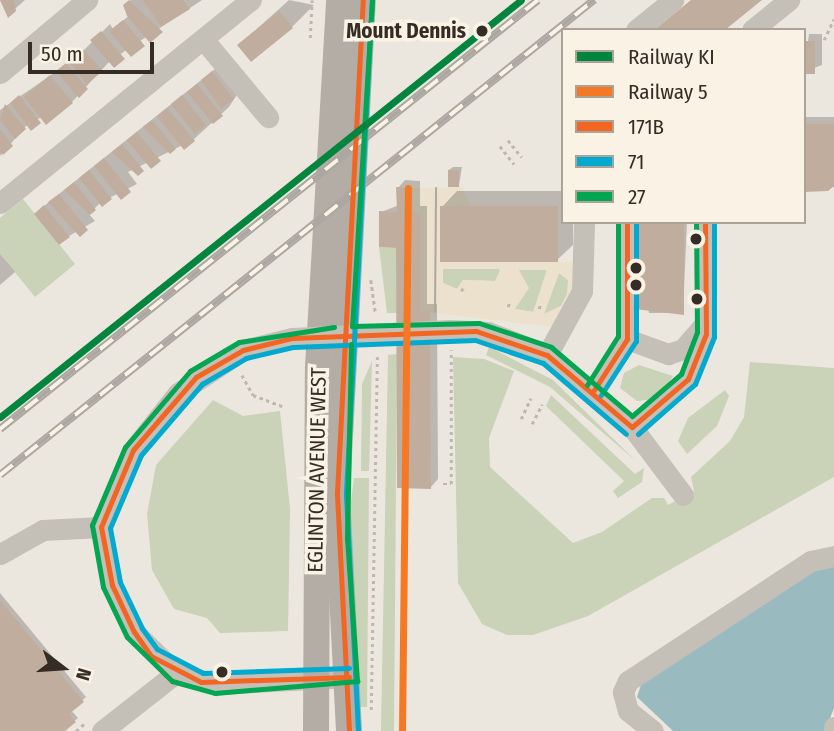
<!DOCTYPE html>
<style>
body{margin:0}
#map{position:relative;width:834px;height:731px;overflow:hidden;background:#ece7de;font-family:"Fira Sans Condensed",sans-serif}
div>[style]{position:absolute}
.green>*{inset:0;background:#cad2b7}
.plaza>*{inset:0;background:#ebe1cc}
.water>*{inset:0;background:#99babe}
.shadow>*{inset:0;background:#0003}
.building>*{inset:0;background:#c1ad9e}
.path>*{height:2.5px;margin-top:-1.25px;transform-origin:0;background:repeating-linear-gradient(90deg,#bdb7b0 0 3.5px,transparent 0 7px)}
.minor>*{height:21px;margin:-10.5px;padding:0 10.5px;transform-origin:10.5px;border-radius:10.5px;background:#c4bfb7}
.major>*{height:26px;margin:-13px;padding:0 13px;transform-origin:13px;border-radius:13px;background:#b3ada6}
.tram>*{height:2px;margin:-1px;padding:0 1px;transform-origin:1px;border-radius:1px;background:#aca7a1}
.rail>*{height:8px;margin-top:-4px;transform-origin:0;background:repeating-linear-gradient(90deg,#faf2e4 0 16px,#aca7a1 0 32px);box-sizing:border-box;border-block:2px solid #aca7a1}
.minor-bridge>*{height:21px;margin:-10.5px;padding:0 10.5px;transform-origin:10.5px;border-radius:10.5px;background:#c4bfb7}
.bus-1>*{height:5px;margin:-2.5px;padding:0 2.5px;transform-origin:2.5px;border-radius:2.5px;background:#f26522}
.bus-2>*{height:5px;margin:-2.5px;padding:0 2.5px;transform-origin:2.5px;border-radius:2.5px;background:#00a9ce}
.bus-3>*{height:5px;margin:-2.5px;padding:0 2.5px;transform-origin:2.5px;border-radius:2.5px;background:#00a651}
.rail-1>*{height:7px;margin:-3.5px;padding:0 3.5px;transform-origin:3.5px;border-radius:3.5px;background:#00853f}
.rail-2>*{height:7px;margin:-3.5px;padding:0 3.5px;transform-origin:3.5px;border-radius:3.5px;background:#f57924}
.dots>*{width:19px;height:19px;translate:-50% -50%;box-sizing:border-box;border:4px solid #faf2e4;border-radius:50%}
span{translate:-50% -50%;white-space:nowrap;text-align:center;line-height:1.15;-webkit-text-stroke:7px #faf2e4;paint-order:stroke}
.stop-label{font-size:21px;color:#352c26;font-weight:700}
.right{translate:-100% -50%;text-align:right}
.street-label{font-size:21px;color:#352c26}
.legend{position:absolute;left:561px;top:28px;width:245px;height:196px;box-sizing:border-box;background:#faf2e4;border:2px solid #aba398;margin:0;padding:9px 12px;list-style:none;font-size:21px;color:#352c26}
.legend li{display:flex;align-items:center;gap:14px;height:35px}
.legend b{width:35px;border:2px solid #aba398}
.north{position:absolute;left:28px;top:633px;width:70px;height:70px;-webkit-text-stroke:5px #faf2e4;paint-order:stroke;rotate:107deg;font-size:19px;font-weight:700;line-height:28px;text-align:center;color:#352c26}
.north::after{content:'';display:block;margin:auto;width:24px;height:32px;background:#352c26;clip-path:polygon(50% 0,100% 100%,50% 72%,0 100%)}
.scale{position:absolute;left:28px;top:42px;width:126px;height:32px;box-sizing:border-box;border:4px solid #352c26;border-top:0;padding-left:9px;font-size:21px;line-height:24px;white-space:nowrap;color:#352c26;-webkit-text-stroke:5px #faf2e4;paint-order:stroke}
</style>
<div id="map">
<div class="green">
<div style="clip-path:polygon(23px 199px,75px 264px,35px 297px,0 254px,0 218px)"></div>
<div style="clip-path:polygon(379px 247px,396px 248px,397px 313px,387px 313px)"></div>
<div style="clip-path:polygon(443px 269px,499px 269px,500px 271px,495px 281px,463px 280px,457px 289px,443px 283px)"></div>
<div style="clip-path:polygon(519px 269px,547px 269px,534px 312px,515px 309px)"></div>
<div style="clip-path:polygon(559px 273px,568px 280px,568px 294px,561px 306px,544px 314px)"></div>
<div style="clip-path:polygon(489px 347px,553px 380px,637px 462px,550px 387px,486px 355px)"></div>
<div style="clip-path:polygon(397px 354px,394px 731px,381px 731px,388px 355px)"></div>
<div style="clip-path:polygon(453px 357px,484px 359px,514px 371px,489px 438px,490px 467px,573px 543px,602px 532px,652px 498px,664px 498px,668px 505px,694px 491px,691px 477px,730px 441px,744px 417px,750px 362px,834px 368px,834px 477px,588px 616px,533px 635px,507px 635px,482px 624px,458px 583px)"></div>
<div style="clip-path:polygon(372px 361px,369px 471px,361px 471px,362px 384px)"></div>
<div style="clip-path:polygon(639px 365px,673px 376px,657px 399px,637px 401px,620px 388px,624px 373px)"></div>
<div style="clip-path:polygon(725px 390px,729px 396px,717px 426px,687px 454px,678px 441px,688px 418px)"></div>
<div style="clip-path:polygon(551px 395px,635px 474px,644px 468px,642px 482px,618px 498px,613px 491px,624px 481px,546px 406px)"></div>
<div style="clip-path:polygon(213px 400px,243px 416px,280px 411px,290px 509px,288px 631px,220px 633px,207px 618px,174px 609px,152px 570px,147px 514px,156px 465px)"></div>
<div style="clip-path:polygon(354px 478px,369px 478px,367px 707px,359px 707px,347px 532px)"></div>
</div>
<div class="plaza">
<div style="clip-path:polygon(evenodd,462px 187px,471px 206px,440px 206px,440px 262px,574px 262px,573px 287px,552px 327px,420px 311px,420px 213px,413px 213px,413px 188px,462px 187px,443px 269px,499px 269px,500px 271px,495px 281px,463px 280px,457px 289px,443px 283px,443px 269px,462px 187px,519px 270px,547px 270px,533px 312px,515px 309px,529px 288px,519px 270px,462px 187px,559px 273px,568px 280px,567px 294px,561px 306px,544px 314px,559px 273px)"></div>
</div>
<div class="water">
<div style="clip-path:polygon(834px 560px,834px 708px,825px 731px,673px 731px,637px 697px,642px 682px,798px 577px)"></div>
</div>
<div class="shadow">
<div style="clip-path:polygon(0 0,25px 0,8px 15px)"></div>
<div style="clip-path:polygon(131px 0,202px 0,110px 61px,72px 102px,28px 124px,0 156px,0 110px,76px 58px,110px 24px,113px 29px,131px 14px,125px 5px)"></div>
<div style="clip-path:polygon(289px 0,314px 5px,292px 27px,239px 45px)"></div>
<div style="clip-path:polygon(809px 34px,822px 34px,822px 65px,804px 72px)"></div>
<div style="clip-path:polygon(220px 65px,240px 90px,229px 107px,193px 140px,128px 172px,137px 184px,101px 202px,89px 214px,95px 221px,69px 236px,44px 206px)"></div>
<div style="clip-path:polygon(804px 117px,834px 117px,834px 187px,804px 189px)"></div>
<div style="clip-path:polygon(453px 167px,462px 167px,459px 185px,449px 170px)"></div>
<div style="clip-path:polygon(405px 180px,420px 181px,420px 206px,427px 206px,427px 304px,437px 304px,438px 479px,431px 487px,398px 246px,381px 212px,399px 205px,398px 188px)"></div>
<div style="clip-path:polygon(457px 191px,563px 191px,563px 222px,573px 222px,573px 245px,557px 260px,442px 207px)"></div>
<div style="clip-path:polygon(636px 222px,687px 222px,683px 313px,649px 313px)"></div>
<div style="clip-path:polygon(0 254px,15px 272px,0 285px)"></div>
<div style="clip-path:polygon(0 593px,86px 697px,71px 710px,78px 718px,62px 731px,0 731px)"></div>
</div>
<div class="building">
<div style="clip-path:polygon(0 0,14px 0,16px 11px,8px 18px)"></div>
<div style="clip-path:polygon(129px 0,163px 32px,150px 43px,127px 16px,123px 5px)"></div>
<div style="clip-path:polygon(143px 0,183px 0,190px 9px,161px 27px)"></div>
<div style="clip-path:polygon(691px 0,762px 0,725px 30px,654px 30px)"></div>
<div style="clip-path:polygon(279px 11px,293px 28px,251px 62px,237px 45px)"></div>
<div style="clip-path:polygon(123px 20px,145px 46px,131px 57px,109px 31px)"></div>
<div style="clip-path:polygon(101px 31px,125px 59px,114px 68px,90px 40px)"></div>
<div style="clip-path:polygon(804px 41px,815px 41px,815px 74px,804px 74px)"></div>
<div style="clip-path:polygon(84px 50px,103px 71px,87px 84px,69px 62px)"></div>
<div style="clip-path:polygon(66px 63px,88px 89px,79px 98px,56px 71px)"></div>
<div style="clip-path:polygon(212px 71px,234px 99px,221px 109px,201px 80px)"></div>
<div style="clip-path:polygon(50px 75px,73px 103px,46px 125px,24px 97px)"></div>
<div style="clip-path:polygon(197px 84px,223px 116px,213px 124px,187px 92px)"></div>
<div style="clip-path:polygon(19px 95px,41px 123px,31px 131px,10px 103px)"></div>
<div style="clip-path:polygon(182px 95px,206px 125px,195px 134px,171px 104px)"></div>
<div style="clip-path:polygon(5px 104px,26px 129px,15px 139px,0 120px)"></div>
<div style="clip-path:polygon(167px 108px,195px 141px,184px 150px,157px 116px)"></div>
<div style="clip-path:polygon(152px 120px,176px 149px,170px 154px,143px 127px)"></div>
<div style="clip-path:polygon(804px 124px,834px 124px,834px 186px,828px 191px,804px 192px)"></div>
<div style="clip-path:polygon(0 129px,13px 146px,3px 155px,0 151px)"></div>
<div style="clip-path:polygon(137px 132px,161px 161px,151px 169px,127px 140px)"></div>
<div style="clip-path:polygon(122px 144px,144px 171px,138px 176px,112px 152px)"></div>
<div style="clip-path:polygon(104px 158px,131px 192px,121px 200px,94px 166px)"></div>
<div style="clip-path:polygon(89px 170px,112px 199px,102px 207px,79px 178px)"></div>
<div style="clip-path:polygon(448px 170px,459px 170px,459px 187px,448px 187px)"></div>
<div style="clip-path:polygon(74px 182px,96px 210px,90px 215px,64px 190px)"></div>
<div style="clip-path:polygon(396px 187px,413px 188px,413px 213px,420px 213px,420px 311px,430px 311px,431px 489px,397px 488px,396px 248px,379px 247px,379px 211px,397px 212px)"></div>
<div style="clip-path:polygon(59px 194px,88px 230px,80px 237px,48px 202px)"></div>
<div style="clip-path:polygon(44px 205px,70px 237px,59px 245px,34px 214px)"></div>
<div style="clip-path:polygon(440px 206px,558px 206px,558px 262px,440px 262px)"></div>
<div style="clip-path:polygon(635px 222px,684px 222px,684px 315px,635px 309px)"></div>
<div style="clip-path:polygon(0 600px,84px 702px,69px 714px,76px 722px,65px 731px,0 731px)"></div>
</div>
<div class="path">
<div style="left:310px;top:38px;width:38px;rotate:-87deg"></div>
<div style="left:824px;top:40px;width:23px;rotate:-65deg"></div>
<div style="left:508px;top:140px;width:22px;rotate:51deg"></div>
<div style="left:500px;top:146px;width:23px;rotate:52deg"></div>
<div style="left:371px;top:280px;width:35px;rotate:82deg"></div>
<div style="left:461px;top:291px;width:4px;rotate:-56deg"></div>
<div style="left:508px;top:307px;width:4px;rotate:-76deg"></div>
<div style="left:539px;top:309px;width:4px;rotate:-76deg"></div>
<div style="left:242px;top:375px;width:23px;rotate:61deg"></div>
<div style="left:253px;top:395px;width:34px;rotate:21deg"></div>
<div style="left:521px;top:419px;width:23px;rotate:-65deg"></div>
<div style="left:532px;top:424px;width:22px;rotate:-63deg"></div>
<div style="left:443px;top:484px;width:8px"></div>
<div style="left:451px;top:484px;width:134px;rotate:-90deg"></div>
<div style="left:371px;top:710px;width:357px;rotate:-89deg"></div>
<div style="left:76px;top:731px;width:11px;rotate:-41deg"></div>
</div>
<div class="minor">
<div style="left:636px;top:30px;width:48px;rotate:-39deg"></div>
<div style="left:752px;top:30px;width:48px;rotate:-39deg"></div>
<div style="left:203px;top:39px;width:102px;rotate:50.2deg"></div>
<div style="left:0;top:73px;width:114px;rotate:-40deg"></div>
<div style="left:0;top:203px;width:323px;rotate:-39deg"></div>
<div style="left:450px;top:330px;width:38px;rotate:3deg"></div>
<div style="left:488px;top:332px;width:63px;rotate:21.3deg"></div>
<div style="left:547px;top:355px;width:111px;rotate:40.3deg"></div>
<div style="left:632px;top:427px;width:85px;rotate:53.1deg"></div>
<div style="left:292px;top:338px;width:50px;rotate:166.2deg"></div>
<div style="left:243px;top:350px;width:78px;rotate:146.5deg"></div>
<div style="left:178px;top:393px;width:73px;rotate:128.3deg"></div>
<div style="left:133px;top:450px;width:83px;rotate:112.6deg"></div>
<div style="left:101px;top:527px;width:59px;rotate:79.3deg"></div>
<div style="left:112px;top:585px;width:52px;rotate:64.9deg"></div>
<div style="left:134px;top:632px;width:59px;rotate:44.3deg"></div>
<div style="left:176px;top:673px;width:41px;rotate:15.8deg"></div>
<div style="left:215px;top:684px;width:134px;rotate:-3deg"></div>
<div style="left:627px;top:339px;width:44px;rotate:20.1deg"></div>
<div style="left:668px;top:354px;width:16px;rotate:-18deg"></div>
<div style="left:683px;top:349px;width:32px;rotate:-49deg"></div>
<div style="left:547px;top:355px;width:73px;rotate:-61.3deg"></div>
<div style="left:582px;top:291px;width:69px;rotate:-88.3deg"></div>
<div style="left:594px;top:390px;width:61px;rotate:-57.1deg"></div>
<div style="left:627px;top:339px;width:117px;rotate:-90deg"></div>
<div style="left:632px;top:427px;width:74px;rotate:-40.6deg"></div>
<div style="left:688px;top:379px;width:48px;rotate:-68.2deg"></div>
<div style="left:706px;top:334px;width:112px;rotate:-90.5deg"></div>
<div style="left:0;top:554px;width:49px;rotate:-29.2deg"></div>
<div style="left:43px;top:530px;width:58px;rotate:-3deg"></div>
<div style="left:102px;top:731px;width:94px;rotate:-38.1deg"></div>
<div style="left:653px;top:731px;width:32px;rotate:-141deg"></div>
<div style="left:628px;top:711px;width:20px;rotate:-105deg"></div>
<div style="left:623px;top:692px;width:12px;rotate:-66deg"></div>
<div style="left:628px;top:681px;width:219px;rotate:-33.3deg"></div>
<div style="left:811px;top:561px;width:24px;rotate:-12deg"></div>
<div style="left:834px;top:731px;width:4px;rotate:-90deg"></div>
</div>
<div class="major">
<div style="left:316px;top:731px;width:364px;rotate:-89.7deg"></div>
<div style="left:318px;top:367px;width:368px;rotate:-86.7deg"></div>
<div style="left:349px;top:731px;width:238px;rotate:-92.9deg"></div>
<div style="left:337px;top:493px;width:494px;rotate:-87deg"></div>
</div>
<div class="tram">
<div style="left:435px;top:312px;width:124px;rotate:-89.5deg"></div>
</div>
<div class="rail">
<div style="left:0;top:429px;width:688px;rotate:-38.57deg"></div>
<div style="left:0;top:475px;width:761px;rotate:-38.65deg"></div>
</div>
<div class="minor-bridge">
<div style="left:292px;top:338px;width:158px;rotate:-2.9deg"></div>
</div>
<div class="bus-1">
<div style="left:594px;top:390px;width:61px;rotate:-57.1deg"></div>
<div style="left:627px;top:339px;width:117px;rotate:-90deg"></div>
<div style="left:632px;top:427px;width:74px;rotate:-40.6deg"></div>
<div style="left:688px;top:379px;width:48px;rotate:-68.2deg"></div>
<div style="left:706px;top:334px;width:112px;rotate:-90.5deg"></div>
<div style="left:349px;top:677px;width:148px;rotate:178.1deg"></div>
<div style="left:201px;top:682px;width:56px;rotate:-152.5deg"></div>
<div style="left:151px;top:656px;width:29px;rotate:-125deg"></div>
<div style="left:134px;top:632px;width:52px;rotate:-115.1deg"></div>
<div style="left:112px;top:585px;width:59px;rotate:-100.7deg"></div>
<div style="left:101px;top:527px;width:83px;rotate:-67.4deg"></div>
<div style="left:133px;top:450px;width:96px;rotate:-49.2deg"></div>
<div style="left:196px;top:377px;width:54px;rotate:-29.9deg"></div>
<div style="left:243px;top:350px;width:50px;rotate:-13.8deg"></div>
<div style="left:292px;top:338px;width:184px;rotate:-2.2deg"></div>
<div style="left:476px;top:331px;width:75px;rotate:18.7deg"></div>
<div style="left:547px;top:355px;width:111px;rotate:40.3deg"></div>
<div style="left:349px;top:731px;width:238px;rotate:-92.9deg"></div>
<div style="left:337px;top:493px;width:494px;rotate:-87deg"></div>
</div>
<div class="bus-2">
<div style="left:601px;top:395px;width:64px;rotate:-57.1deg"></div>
<div style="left:636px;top:341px;width:119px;rotate:-90deg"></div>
<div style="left:638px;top:434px;width:76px;rotate:-41.3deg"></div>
<div style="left:695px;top:384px;width:51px;rotate:-68deg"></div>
<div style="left:714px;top:337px;width:115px;rotate:-90deg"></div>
<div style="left:349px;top:668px;width:146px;rotate:178deg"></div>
<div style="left:203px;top:673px;width:52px;rotate:-152.4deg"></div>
<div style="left:157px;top:649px;width:26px;rotate:-126deg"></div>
<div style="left:142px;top:628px;width:51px;rotate:-115.6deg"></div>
<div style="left:120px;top:582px;width:55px;rotate:-100.5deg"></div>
<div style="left:110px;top:528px;width:79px;rotate:-67deg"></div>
<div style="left:141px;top:455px;width:94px;rotate:-49.3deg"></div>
<div style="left:202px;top:384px;width:51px;rotate:-30.6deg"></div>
<div style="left:246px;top:358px;width:48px;rotate:-13.2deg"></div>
<div style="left:293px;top:347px;width:182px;rotate:-2.2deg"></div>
<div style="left:475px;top:340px;width:72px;rotate:18.7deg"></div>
<div style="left:543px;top:363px;width:109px;rotate:40.5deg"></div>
<div style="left:358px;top:731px;width:238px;rotate:-92.9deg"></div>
<div style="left:346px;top:493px;width:494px;rotate:-87deg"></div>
</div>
<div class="bus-3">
<div style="left:372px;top:1px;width:326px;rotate:93.5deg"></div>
<div style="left:352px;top:326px;width:127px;rotate:-1.4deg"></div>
<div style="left:479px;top:323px;width:76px;rotate:18.4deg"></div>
<div style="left:551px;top:347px;width:106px;rotate:40.4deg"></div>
<div style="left:632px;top:416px;width:65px;rotate:-40.6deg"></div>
<div style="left:681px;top:374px;width:45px;rotate:-69.1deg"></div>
<div style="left:697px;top:332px;width:110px;rotate:-90.5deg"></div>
<div style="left:334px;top:327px;width:96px;rotate:171deg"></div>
<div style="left:239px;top:342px;width:57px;rotate:149.4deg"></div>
<div style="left:190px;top:371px;width:100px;rotate:130.5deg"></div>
<div style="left:125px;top:447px;width:85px;rotate:112.9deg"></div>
<div style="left:92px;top:525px;width:63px;rotate:79.9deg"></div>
<div style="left:103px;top:587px;width:55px;rotate:64.4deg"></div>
<div style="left:127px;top:637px;width:63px;rotate:44.4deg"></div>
<div style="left:172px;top:681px;width:45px;rotate:15.6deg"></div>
<div style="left:215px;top:693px;width:143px;rotate:-4.8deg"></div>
<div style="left:357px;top:681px;width:143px;rotate:-94deg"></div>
<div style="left:347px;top:538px;width:194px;rotate:-88.8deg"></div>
<div style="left:587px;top:385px;width:58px;rotate:-57.7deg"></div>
<div style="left:618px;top:336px;width:114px;rotate:-90deg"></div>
</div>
<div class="rail-1">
<div style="left:0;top:417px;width:667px;rotate:-38.67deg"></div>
</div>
<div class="rail-2">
<div style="left:402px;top:731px;width:543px;rotate:-89.37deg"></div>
</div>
<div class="dots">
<div style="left:482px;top:31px;background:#352c26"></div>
<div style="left:696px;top:239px;background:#352c26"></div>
<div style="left:636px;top:268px;background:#352c26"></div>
<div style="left:636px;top:285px;background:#352c26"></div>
<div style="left:697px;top:299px;background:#352c26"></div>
<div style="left:222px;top:672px;background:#352c26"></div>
</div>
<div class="stop-label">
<span class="right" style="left:466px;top:31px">Mount Dennis</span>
</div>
<div class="street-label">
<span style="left:317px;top:470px;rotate:-89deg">EGLINTON AVENUE WEST</span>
</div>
<ul class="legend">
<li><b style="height:9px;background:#00853f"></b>Railway KI</li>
<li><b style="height:9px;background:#f57924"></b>Railway 5</li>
<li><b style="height:9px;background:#f26522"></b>171B</li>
<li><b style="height:9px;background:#00a9ce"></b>71</li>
<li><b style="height:9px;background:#00a651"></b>27</li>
</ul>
<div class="north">N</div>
<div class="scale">50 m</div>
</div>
